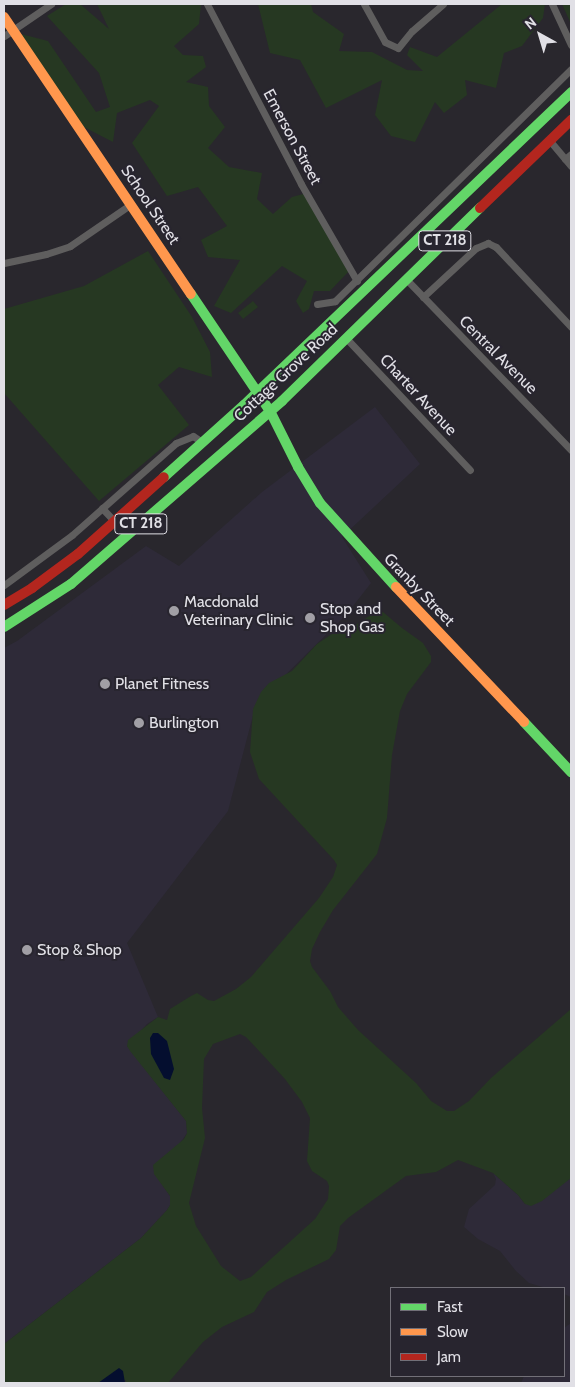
<!DOCTYPE html>
<style>
body{margin:0}
#map{position:relative;width:575px;height:1387px;overflow:hidden;background:#29272d;font-family:Cabin,sans-serif}
div>[style]{position:absolute}
.built>*{inset:0;background:#2e2a38}
.green>*{inset:0;background:#263822}
.water>*{inset:0;background:#040e2f}
.street>*{height:7px;margin:-3.5px;padding:0 3.5px;transform-origin:3.5px;border-radius:3.5px;background:#5f5e5e}
.fast>*{height:10px;margin:-5px;padding:0 5px;transform-origin:5px;border-radius:5px;background:#63d668}
.slow>*{height:10px;margin:-5px;padding:0 5px;transform-origin:5px;border-radius:5px;background:#ff974d}
.jam>*{height:10px;margin:-5px;padding:0 5px;transform-origin:5px;border-radius:5px;background:#b3261e}
.dots>*{width:14px;height:14px;translate:-50% -50%;box-sizing:border-box;border:2px solid #28252f;border-radius:50%}
span{translate:-50% -50%;white-space:nowrap;text-align:center;line-height:1.15;-webkit-text-stroke:4px #28252f;paint-order:stroke}
.shield-label span{padding:1px 4px;background:#28252f;border:1px solid;border-radius:4px;-webkit-text-stroke-width:0}
.shield-label{font-size:15px;color:#e1e0e6;font-weight:700}
.street-label{font-size:16px;color:#e1e0e6}
.poi-label{font-size:16px;color:#e1e0e6}
.left{translate:0 -50%;text-align:left}
.frame{position:absolute;inset:0;border:5px solid #e1e0e6;pointer-events:none}
.legend{position:absolute;left:390px;top:1287px;width:175px;height:90px;box-sizing:border-box;background:#28252f;border:1px solid #727078;margin:0;padding:6px 9px;list-style:none;font-size:15px;color:#e1e0e6}
.legend li{display:flex;align-items:center;gap:10px;height:25px}
.legend b{width:25px;border:1px solid #727078}
.north{position:absolute;left:515px;top:10px;width:50px;height:50px;-webkit-text-stroke:4px #28252f;paint-order:stroke;rotate:321deg;font-size:14px;font-weight:700;line-height:20px;text-align:center;color:#e1e0e6}
.north::after{content:'';display:block;margin:auto;width:18px;height:22px;background:#e1e0e6;clip-path:polygon(50% 0,100% 100%,50% 72%,0 100%)}
</style>
<div id="map">
<div class="built">
<div style="clip-path:polygon(375px 407px,420px 464px,342px 537px,371px 583px,346px 615px,256px 704px,228px 811px,127px 943px,158px 1017px,147px 1024px,127px 1046px,186px 1121px,187px 1133px,178px 1146px,163px 1186px,170px 1196px,170px 1205px,167px 1210px,141px 1238px,4px 1344px,4px 648px,17px 641px,146px 546px,179px 566px,262px 492px)"></div>
<div style="clip-path:polygon(493px 1173px,518px 1195px,525px 1204px,571px 1178px,571px 1297px,564px 1294px,564px 1288px,546px 1288px,529px 1283px,516px 1271px,500px 1251px,478px 1239px,464px 1227px,469px 1209px,495px 1185px,496px 1179px)"></div>
<div style="clip-path:polygon(571px 1323px,571px 1383px,521px 1383px,524px 1376px,564px 1376px,564px 1328px)"></div>
</div>
<div class="green">
<div style="clip-path:polygon(66px 4px,80px 4px,109px 29px,97px 4px,201px 4px,199px 24px,174px 46px,183px 55px,203px 56px,206px 67px,186px 82px,208px 87px,209px 106px,225px 127px,208px 148px,229px 167px,262px 173px,257px 199px,273px 214px,292px 197px,307px 193px,350px 270px,330px 291px,314px 291px,309px 309px,303px 313px,296px 301px,307px 281px,282px 266px,231px 313px,214px 306px,240px 260px,208px 257px,201px 240px,227px 226px,198px 187px,167px 196px,132px 143px,159px 106px,150px 100px,117px 113px,113px 142px,76px 123px,21px 34px,48px 41px,96px 112px,110px 107px,99px 73px,47px 16px)"></div>
<div style="clip-path:polygon(258px 4px,311px 4px,313px 12px,344px 34px,339px 51px,372px 52px,407px 70px,423px 71px,407px 55px,410px 47px,437px 57px,502px 4px,545px 4px,543px 18px,522px 46px,504px 53px,496px 88px,465px 80px,467px 95px,444px 113px,435px 102px,415px 142px,391px 136px,375px 115px,382px 80px,326px 108px,300px 60px,270px 53px)"></div>
<div style="clip-path:polygon(562px 4px,571px 4px,571px 24px)"></div>
<div style="clip-path:polygon(148px 251px,192px 317px,210px 352px,212px 377px,179px 367px,158px 385px,189px 425px,99px 501px,4px 393px,4px 309px,84px 286px)"></div>
<div style="clip-path:polygon(253px 301px,258px 307px,243px 319px,238px 313px)"></div>
<div style="clip-path:polygon(evenodd,377px 611px,383px 612px,402px 628px,423px 643px,431px 656px,431px 662px,407px 694px,400px 711px,392px 755px,387px 818px,377px 854px,333px 910px,320px 932px,312px 949px,310px 961px,312px 967px,330px 991px,338px 1007px,358px 1030px,416px 1083px,431px 1101px,447px 1111px,454px 1111px,469px 1101px,491px 1078px,571px 1009px,571px 1178px,542px 1201px,531px 1206px,525px 1204px,518px 1195px,493px 1173px,458px 1160px,436px 1172px,406px 1176px,348px 1218px,340px 1226px,336px 1250px,329px 1259px,286px 1280px,267px 1292px,254px 1312px,222px 1327px,203px 1342px,168px 1383px,125px 1383px,126px 1380px,105px 1380px,98px 1383px,4px 1383px,4px 1344px,141px 1238px,167px 1210px,170px 1205px,170px 1196px,154px 1174px,153px 1165px,184px 1139px,187px 1133px,186px 1121px,130px 1051px,127px 1046px,128px 1040px,158px 1017px,167px 1020px,170px 1009px,191px 996px,197px 993px,208px 1000px,214px 1001px,236px 989px,251px 977px,319px 898px,333px 877px,337px 865px,334px 860px,259px 779px,250px 752px,253px 709px,261px 692px,269px 683px,292px 671px,317px 644px,338px 630px,351px 628px,377px 611px,240px 1034px,246px 1037px,285px 1079px,302px 1102px,310px 1118px,307px 1161px,312px 1171px,327px 1181px,329px 1186px,328px 1199px,315px 1219px,251px 1277px,240px 1281px,221px 1266px,196px 1226px,189px 1203px,205px 1138px,202px 1108px,204px 1059px,213px 1044px,240px 1034px)"></div>
</div>
<div class="water">
<div style="clip-path:polygon(153px 1033px,158px 1033px,167px 1041px,174px 1069px,170px 1080px,164px 1078px,151px 1054px,150px 1038px)"></div>
<div style="clip-path:polygon(119px 1368px,123px 1371px,125px 1383px,98px 1383px)"></div>
</div>
<div class="street">
<div style="left:207px;top:4px;width:203px;rotate:62.4deg"></div>
<div style="left:301px;top:184px;width:112px;rotate:60deg"></div>
<div style="left:364px;top:4px;width:43px;rotate:61.1deg"></div>
<div style="left:385px;top:42px;width:14px;rotate:25deg"></div>
<div style="left:398px;top:48px;width:22px;rotate:-51deg"></div>
<div style="left:412px;top:31px;width:41px;rotate:-41.1deg"></div>
<div style="left:552px;top:4px;width:45px;rotate:65.1deg"></div>
<div style="left:4px;top:36px;width:57px;rotate:-34.2deg"></div>
<div style="left:550px;top:141px;width:33px;rotate:50deg"></div>
<div style="left:565px;top:159px;width:8px;rotate:-40deg"></div>
<div style="left:4px;top:263px;width:43px;rotate:-12.1deg"></div>
<div style="left:46px;top:254px;width:25px;rotate:-18deg"></div>
<div style="left:70px;top:246px;width:74px;rotate:-34.5deg"></div>
<div style="left:406px;top:279px;width:238px;rotate:46deg"></div>
<div style="left:423px;top:297px;width:72px;rotate:-42.8deg"></div>
<div style="left:476px;top:248px;width:13px;rotate:-23deg"></div>
<div style="left:488px;top:243px;width:9px;rotate:27deg"></div>
<div style="left:496px;top:247px;width:110px;rotate:46.8deg"></div>
<div style="left:317px;top:304px;width:18px;rotate:-9deg"></div>
<div style="left:335px;top:301px;width:331px;rotate:-44.5deg"></div>
<div style="left:346px;top:338px;width:181px;rotate:46.8deg"></div>
<div style="left:102px;top:508px;width:19px;rotate:47deg"></div>
<div style="left:4px;top:585px;width:84px;rotate:-36.3deg"></div>
<div style="left:72px;top:535px;width:139px;rotate:-41.5deg"></div>
<div style="left:176px;top:443px;width:18px;rotate:-22deg"></div>
<div style="left:193px;top:436px;width:11px;rotate:34deg"></div>
</div>
<div class="fast">
<div style="left:191px;top:294px;width:141px;rotate:56deg"></div>
<div style="left:270px;top:411px;width:63px;rotate:63.4deg"></div>
<div style="left:298px;top:467px;width:42px;rotate:58.6deg"></div>
<div style="left:320px;top:503px;width:113px;rotate:47.9deg"></div>
<div style="left:164px;top:477px;width:108px;rotate:-42deg"></div>
<div style="left:244px;top:405px;width:453px;rotate:-43.7deg"></div>
<div style="left:4px;top:627px;width:80px;rotate:-32.7deg"></div>
<div style="left:71px;top:584px;width:279px;rotate:-40.9deg"></div>
<div style="left:282px;top:401px;width:277px;rotate:-44.3deg"></div>
<div style="left:524px;top:722px;width:69px;rotate:46.8deg"></div>
</div>
<div class="slow">
<div style="left:4px;top:17px;width:334px;rotate:56deg"></div>
<div style="left:396px;top:587px;width:186px;rotate:46.5deg"></div>
</div>
<div class="jam">
<div style="left:480px;top:208px;width:127px;rotate:-44deg"></div>
<div style="left:4px;top:605px;width:33px;rotate:-31deg"></div>
<div style="left:32px;top:588px;width:57px;rotate:-36.5deg"></div>
<div style="left:78px;top:554px;width:115px;rotate:-41.8deg"></div>
</div>
<div class="dots">
<div style="left:174px;top:611px;background:#a19fa5"></div>
<div style="left:310px;top:618px;background:#a19fa5"></div>
<div style="left:105px;top:684px;background:#a19fa5"></div>
<div style="left:139px;top:723px;background:#a19fa5"></div>
<div style="left:27px;top:950px;background:#a19fa5"></div>
</div>
<div class="shield-label">
<span style="left:445px;top:241px">CT 218</span>
<span style="left:141px;top:524px">CT 218</span>
</div>
<div class="street-label">
<span style="left:292px;top:137px;rotate:62deg">Emerson Street</span>
<span style="left:150px;top:205px;rotate:56deg">School Street</span>
<span style="left:498px;top:355px;rotate:45deg">Central Avenue</span>
<span style="left:286px;top:373px;rotate:-43deg">Cottage Grove Road</span>
<span style="left:418px;top:395px;rotate:47deg">Charter Avenue</span>
<span style="left:419px;top:590px;rotate:46deg">Granby Street</span>
</div>
<div class="poi-label">
<span class="left" style="left:184px;top:611px">Macdonald<br>Veterinary Clinic</span>
<span class="left" style="left:320px;top:618px">Stop and<br>Shop Gas</span>
<span class="left" style="left:115px;top:684px">Planet Fitness</span>
<span class="left" style="left:149px;top:723px">Burlington</span>
<span class="left" style="left:37px;top:950px">Stop &amp; Shop</span>
</div>
<div class="frame"></div>
<ul class="legend">
<li><b style="height:6px;background:#63d668"></b>Fast</li>
<li><b style="height:6px;background:#ff974d"></b>Slow</li>
<li><b style="height:6px;background:#b3261e"></b>Jam</li>
</ul>
<div class="north">N</div>
</div>
